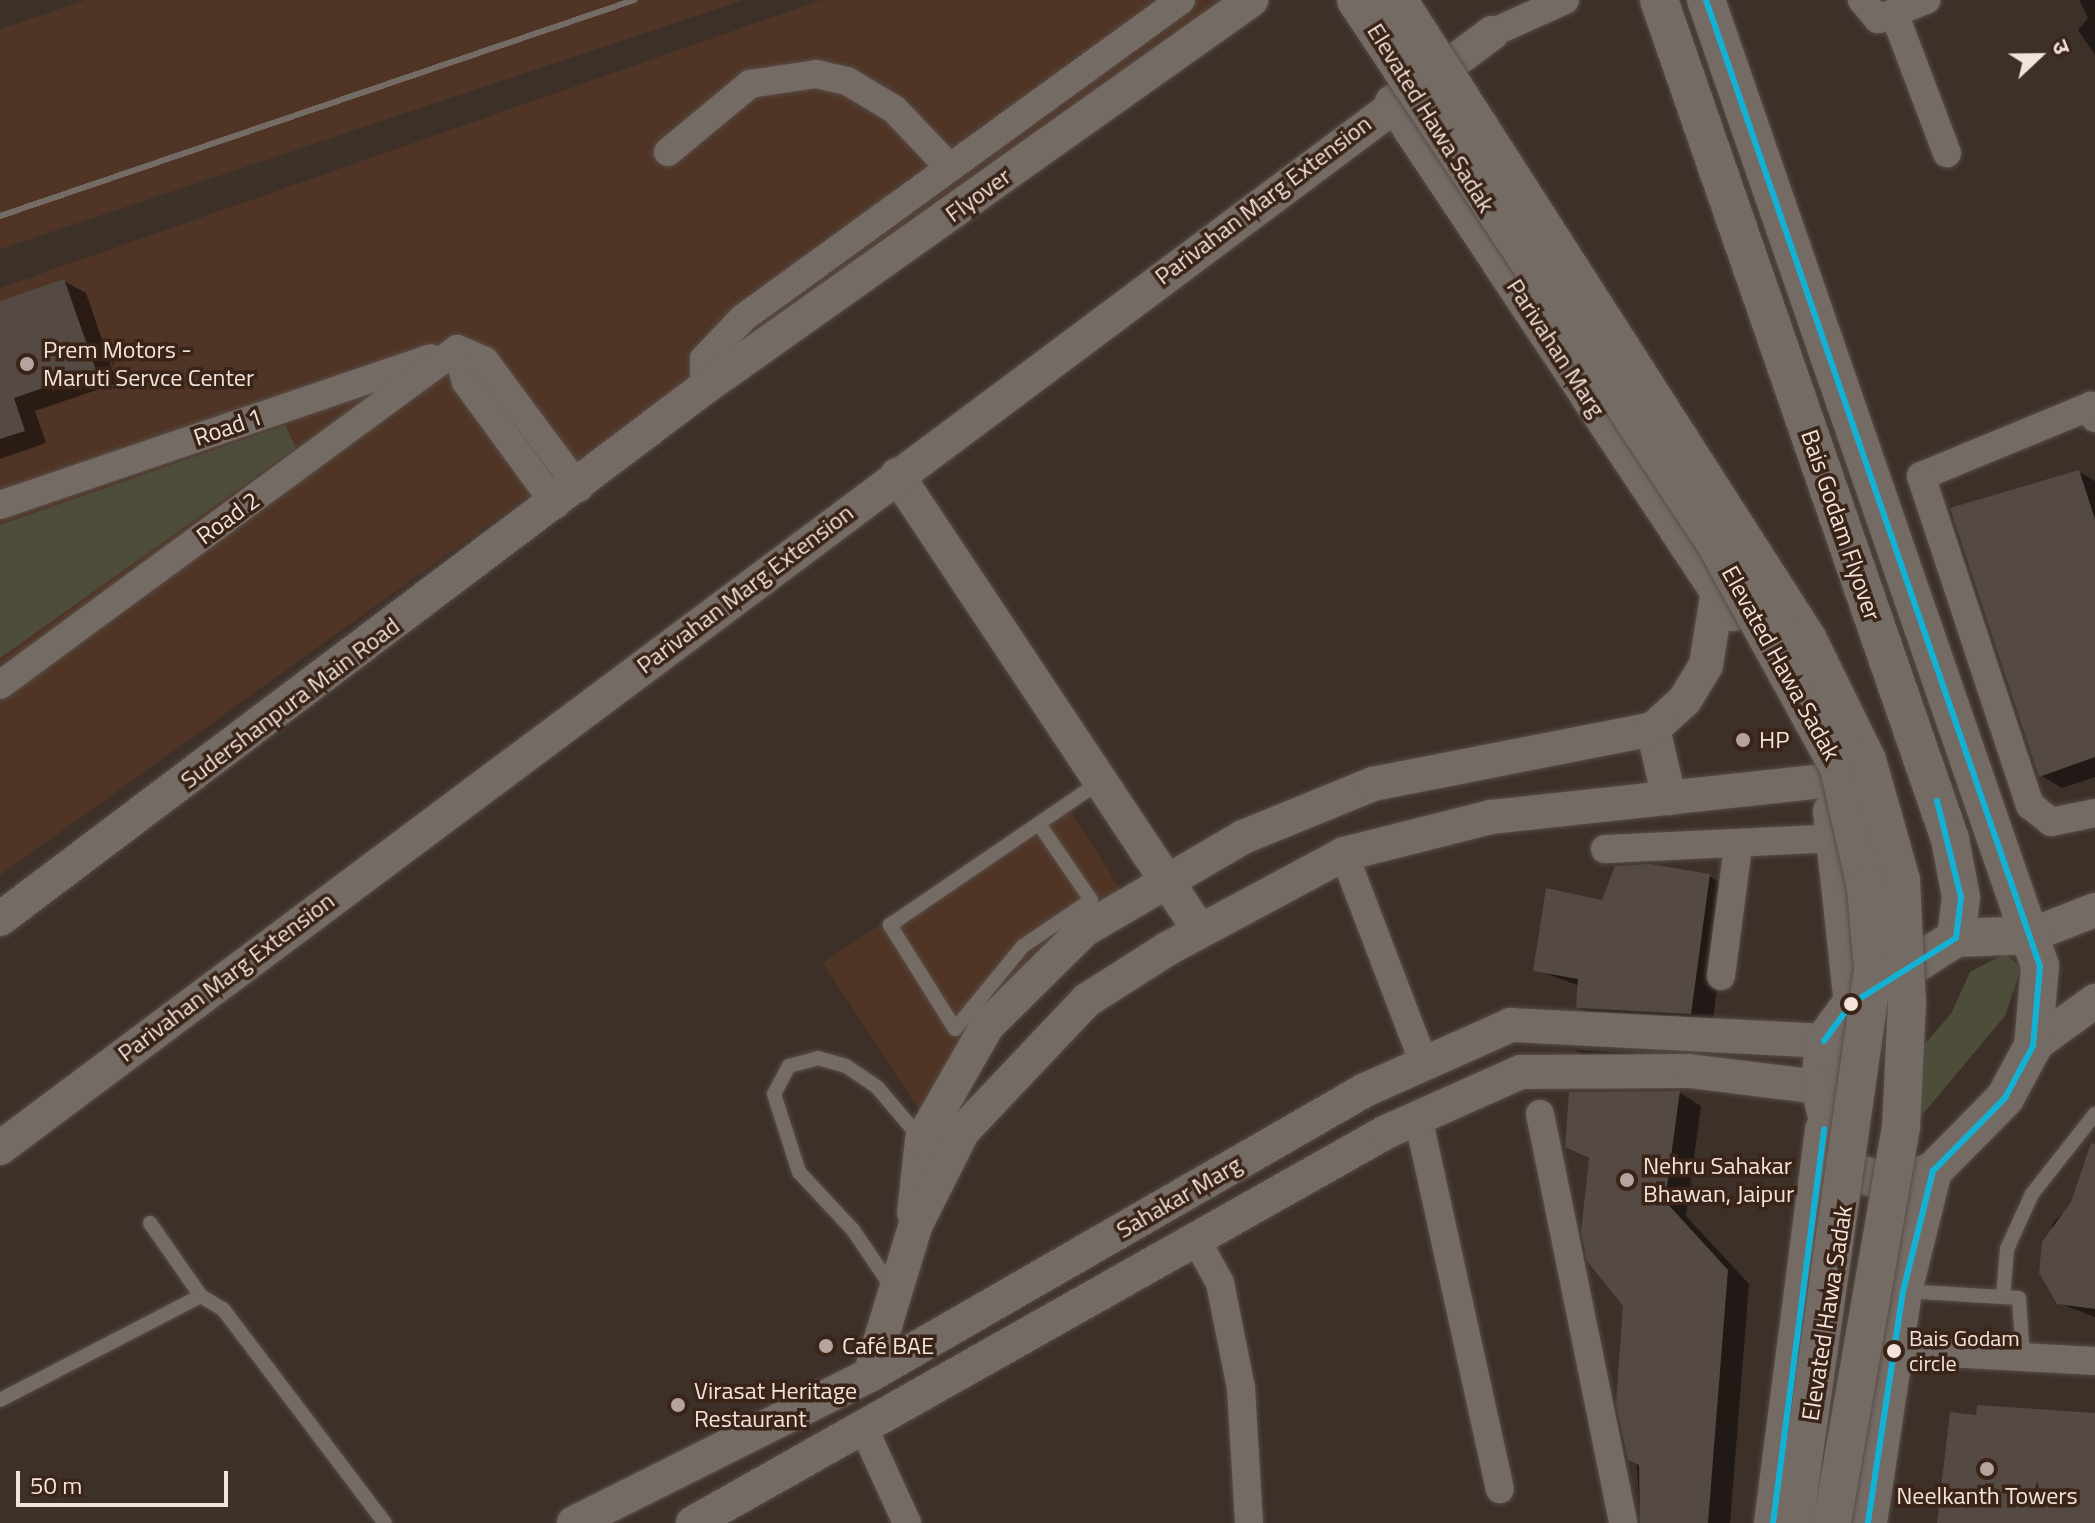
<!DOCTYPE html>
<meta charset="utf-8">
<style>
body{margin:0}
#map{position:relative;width:2095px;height:1523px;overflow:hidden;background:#3d3029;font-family:"Titillium Web","Noto Sans Devanagari",sans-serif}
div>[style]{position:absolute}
.built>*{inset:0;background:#503526}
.green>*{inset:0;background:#4e4d3a}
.shadow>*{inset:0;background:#0007}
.building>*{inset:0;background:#544a43}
.roads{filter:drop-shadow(0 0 2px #584d47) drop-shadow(0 0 2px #584d47)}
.service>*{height:14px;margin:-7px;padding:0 7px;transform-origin:7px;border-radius:7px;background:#746b65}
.minor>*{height:28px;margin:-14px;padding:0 14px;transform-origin:14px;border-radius:14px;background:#746b65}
.tertiary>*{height:34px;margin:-17px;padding:0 17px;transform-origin:17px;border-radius:17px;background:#746b65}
.secondary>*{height:38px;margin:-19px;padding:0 19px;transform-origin:19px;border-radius:19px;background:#746b65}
.rail>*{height:6px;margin:-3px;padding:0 3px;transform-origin:3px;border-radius:3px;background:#746b65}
.bridges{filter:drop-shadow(0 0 2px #584d47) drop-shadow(0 0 2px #584d47)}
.secondary-bridge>*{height:38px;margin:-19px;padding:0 19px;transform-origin:19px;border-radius:19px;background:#746b65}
.bus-1>*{height:6px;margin:-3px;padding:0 3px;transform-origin:3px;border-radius:3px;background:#13b2d5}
.dots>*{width:22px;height:22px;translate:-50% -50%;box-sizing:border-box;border:4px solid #3a2417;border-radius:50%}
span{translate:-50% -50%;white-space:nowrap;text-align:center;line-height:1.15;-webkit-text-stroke:7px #3a2417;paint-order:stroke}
.bus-label{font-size:22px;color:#f2e3db}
.left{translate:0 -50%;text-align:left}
.street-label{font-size:24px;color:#f2e3db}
.poi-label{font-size:24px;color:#f2e3db}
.north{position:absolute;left:1999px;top:16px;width:80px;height:80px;-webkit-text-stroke:6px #3a2417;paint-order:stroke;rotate:68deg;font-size:22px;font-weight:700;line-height:32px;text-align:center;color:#f2e3db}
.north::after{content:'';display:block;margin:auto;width:28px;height:36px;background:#f2e3db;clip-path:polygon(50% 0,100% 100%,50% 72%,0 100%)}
.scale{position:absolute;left:16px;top:1471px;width:212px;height:36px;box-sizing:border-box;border:4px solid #f2e3db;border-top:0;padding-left:10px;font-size:24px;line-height:28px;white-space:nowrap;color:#f2e3db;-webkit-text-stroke:6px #3a2417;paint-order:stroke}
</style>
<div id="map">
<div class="built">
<div style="clip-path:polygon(86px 0,744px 0,0 249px,0 29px)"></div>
<div style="clip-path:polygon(821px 0,1221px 0,0 875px,0 288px)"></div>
<div style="clip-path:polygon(1064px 801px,1124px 895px,925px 1118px,823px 963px)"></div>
</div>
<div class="green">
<div style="clip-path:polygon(285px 425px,296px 448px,0 658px,0 525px)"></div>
<div style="clip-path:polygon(2006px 953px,2021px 969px,2005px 1016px,1907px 1133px,1883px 1125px,1886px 1088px,1951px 1014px,1970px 972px)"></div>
</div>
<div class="shadow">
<div style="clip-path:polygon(2079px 0,2095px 0,2095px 55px,2078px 30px,2088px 18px)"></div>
<div style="clip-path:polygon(64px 281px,86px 293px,117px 383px,35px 411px,46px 443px,0 459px,0 303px)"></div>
<div style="clip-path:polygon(2079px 472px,2095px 481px,2095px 777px,2062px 788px,2040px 775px)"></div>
<div style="clip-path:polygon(1709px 876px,1731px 889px,1712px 1026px,1600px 1020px,1578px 1007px,1580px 986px,1536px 970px,1603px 902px)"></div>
<div style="clip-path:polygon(1575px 1050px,1634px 1053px,1650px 1063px,1597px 1063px)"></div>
<div style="clip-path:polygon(1680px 1093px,1701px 1106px,1686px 1216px,1749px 1284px,1730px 1523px,1641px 1523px,1625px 1305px,1591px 1160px,1567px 1146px)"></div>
<div style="clip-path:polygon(2095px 1147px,2095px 1317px,2058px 1303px,2041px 1272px,2053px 1223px,2073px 1203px)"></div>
</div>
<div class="building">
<div style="clip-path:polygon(64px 279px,96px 370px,14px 398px,25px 431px,0 439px,0 301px)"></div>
<div style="clip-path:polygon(2079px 470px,2095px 519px,2095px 757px,2039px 777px,1950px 508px)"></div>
<div style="clip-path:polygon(1650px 864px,1710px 874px,1691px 1014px,1576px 1008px,1578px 979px,1533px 971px,1546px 888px,1602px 900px,1615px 866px)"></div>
<div style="clip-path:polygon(1680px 1091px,1665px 1201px,1728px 1270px,1708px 1523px,1640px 1523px,1639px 1465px,1628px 1460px,1616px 1403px,1623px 1306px,1587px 1261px,1581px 1232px,1589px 1158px,1565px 1147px,1569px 1092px)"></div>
<div style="clip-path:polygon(2091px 1143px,2095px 1144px,2095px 1309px,2057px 1304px,2039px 1273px,2042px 1242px,2071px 1202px)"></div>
<div style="clip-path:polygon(1977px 1405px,2095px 1413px,2095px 1523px,1937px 1523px,1950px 1412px,1976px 1415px)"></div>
</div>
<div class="roads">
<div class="service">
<div style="left:1039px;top:824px;width:92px;rotate:55.6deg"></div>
<div style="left:1091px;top:900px;width:82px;rotate:145.9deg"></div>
<div style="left:1023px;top:946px;width:107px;rotate:129.3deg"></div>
<div style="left:955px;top:1029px;width:123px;rotate:-122deg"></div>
<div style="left:890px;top:925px;width:255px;rotate:-34.3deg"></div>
<div style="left:150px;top:1223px;width:89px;rotate:55.1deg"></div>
<div style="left:893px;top:1289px;width:71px;rotate:-124.1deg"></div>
<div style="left:853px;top:1230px;width:79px;rotate:-133deg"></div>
<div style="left:799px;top:1172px;width:82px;rotate:-107.8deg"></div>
<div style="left:774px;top:1094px;width:32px;rotate:-62deg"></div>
<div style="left:789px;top:1066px;width:30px;rotate:-15deg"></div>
<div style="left:818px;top:1058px;width:29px;rotate:16deg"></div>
<div style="left:846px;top:1066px;width:37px;rotate:34deg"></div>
<div style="left:877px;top:1087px;width:70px;rotate:49.7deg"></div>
<div style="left:1903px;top:1291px;width:116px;rotate:3.5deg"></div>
<div style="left:2019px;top:1298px;width:59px;rotate:86.1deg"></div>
<div style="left:2003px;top:1297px;width:48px;rotate:-85.2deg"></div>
<div style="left:2007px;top:1249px;width:60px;rotate:-65.6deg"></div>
<div style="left:2032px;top:1194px;width:102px;rotate:-51.8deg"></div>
<div style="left:0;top:1400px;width:226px;rotate:-27.4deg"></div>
<div style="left:201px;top:1296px;width:26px;rotate:31deg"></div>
<div style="left:223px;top:1309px;width:268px;rotate:52.9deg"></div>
</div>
<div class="minor">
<div style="left:1862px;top:0;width:25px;rotate:50deg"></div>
<div style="left:1878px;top:19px;width:52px;rotate:-21.6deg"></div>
<div style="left:1894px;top:13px;width:150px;rotate:69.3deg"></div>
<div style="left:1492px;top:33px;width:80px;rotate:-24.3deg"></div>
<div style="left:668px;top:152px;width:107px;rotate:-39.7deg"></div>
<div style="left:750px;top:84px;width:67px;rotate:-8.6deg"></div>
<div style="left:816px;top:74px;width:32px;rotate:13deg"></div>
<div style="left:847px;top:81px;width:55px;rotate:30.8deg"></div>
<div style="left:894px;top:109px;width:81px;rotate:46.5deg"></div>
<div style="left:457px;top:349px;width:30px;rotate:23deg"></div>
<div style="left:485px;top:361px;width:158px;rotate:53.5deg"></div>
<div style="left:457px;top:349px;width:34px;rotate:75deg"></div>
<div style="left:466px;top:382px;width:152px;rotate:53.8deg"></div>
<div style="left:704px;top:388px;width:29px;rotate:-90deg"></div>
<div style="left:704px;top:359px;width:57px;rotate:-46.4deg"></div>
<div style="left:743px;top:318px;width:541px;rotate:-35.98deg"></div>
<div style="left:2095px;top:418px;width:13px;rotate:-108deg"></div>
<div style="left:2091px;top:406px;width:184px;rotate:157.6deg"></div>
<div style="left:1921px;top:476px;width:347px;rotate:71.7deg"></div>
<div style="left:2030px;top:805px;width:27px;rotate:39deg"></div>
<div style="left:2051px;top:822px;width:45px;rotate:-11.6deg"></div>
<div style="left:0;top:505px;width:455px;rotate:-18.8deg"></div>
<div style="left:0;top:685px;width:567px;rotate:-36.32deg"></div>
<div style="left:1605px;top:849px;width:233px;rotate:-2.7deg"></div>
<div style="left:1344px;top:854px;width:224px;rotate:69.1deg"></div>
<div style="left:1721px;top:976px;width:131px;rotate:-82.5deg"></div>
<div style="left:1540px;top:1114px;width:417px;rotate:78.5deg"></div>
<div style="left:1418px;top:1117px;width:381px;rotate:77.6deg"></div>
<div style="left:1197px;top:1241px;width:48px;rotate:61.3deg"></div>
<div style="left:1220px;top:1283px;width:107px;rotate:78.7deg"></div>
<div style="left:1241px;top:1388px;width:135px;rotate:86.6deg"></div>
<div style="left:1892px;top:1350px;width:203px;rotate:3.1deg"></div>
<div style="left:865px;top:1431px;width:101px;rotate:65.5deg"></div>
</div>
<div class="tertiary">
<div style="left:1392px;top:102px;width:615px;rotate:56.41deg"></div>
<div style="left:897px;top:475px;width:547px;rotate:56.4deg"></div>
<div style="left:1653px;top:729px;width:71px;rotate:76.9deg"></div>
<div style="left:1830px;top:811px;width:194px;rotate:83.8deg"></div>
<div style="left:0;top:919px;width:882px;rotate:-37.03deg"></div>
<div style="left:704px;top:388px;width:671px;rotate:-35.35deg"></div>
<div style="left:2031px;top:935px;width:69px;rotate:-21.3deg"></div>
<div style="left:2033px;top:1046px;width:77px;rotate:-36deg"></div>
<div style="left:0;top:1148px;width:1863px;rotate:-36.77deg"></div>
<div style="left:914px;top:1213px;width:73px;rotate:-83.7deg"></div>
<div style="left:922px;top:1140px;width:131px;rotate:-60.3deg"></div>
<div style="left:987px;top:1026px;width:136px;rotate:-44.7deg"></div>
<div style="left:1084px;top:930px;width:184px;rotate:-30.3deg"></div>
<div style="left:1243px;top:837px;width:140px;rotate:-22.2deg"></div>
<div style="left:1373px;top:784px;width:285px;rotate:-11.1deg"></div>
<div style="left:1653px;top:729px;width:43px;rotate:-42.2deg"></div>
<div style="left:1685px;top:700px;width:41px;rotate:-59deg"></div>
<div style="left:1706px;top:665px;width:70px;rotate:-80.9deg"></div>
<div style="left:870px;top:1375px;width:158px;rotate:-73.1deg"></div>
<div style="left:916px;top:1224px;width:104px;rotate:-63.2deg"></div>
<div style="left:963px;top:1131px;width:180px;rotate:-46.6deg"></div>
<div style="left:1087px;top:1000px;width:95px;rotate:-32.5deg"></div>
<div style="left:1167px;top:949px;width:201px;rotate:-28.2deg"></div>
<div style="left:1344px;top:854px;width:152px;rotate:-14.1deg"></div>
<div style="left:1491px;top:817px;width:332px;rotate:-6.2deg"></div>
<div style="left:574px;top:1523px;width:331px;rotate:-26.6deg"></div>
<div style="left:870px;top:1375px;width:571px;rotate:-29.93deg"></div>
<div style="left:1365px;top:1090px;width:160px;rotate:-24deg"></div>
<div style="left:1511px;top:1025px;width:313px;rotate:2.9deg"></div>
<div style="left:693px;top:1523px;width:796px;rotate:-29.43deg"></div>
<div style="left:1386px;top:1132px;width:148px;rotate:-24deg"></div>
<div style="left:1521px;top:1072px;width:168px;rotate:-0.3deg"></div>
<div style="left:1689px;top:1071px;width:132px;rotate:7deg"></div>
</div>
<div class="secondary">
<div style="left:1659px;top:0;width:888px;rotate:70.87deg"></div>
<div style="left:1950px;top:839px;width:59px;rotate:79.3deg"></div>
<div style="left:1961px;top:897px;width:41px;rotate:97deg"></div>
<div style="left:1956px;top:938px;width:124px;rotate:147.8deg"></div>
<div style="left:1851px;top:1004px;width:46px;rotate:126.1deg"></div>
<div style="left:1824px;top:1041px;width:46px;rotate:95deg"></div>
<div style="left:1820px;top:1087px;width:74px;rotate:76.7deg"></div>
<div style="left:1837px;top:1159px;width:26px;rotate:36deg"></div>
<div style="left:1858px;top:1174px;width:42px;rotate:13.7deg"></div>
<div style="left:1899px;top:1184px;width:36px;rotate:-21deg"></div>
<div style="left:1933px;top:1171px;width:103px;rotate:-45.4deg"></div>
<div style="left:2005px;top:1098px;width:59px;rotate:-61.7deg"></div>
<div style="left:2033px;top:1046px;width:80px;rotate:-85deg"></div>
<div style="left:2040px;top:966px;width:1022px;rotate:-109.07deg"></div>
<div style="left:1956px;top:938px;width:75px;rotate:-2.3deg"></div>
<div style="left:1773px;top:1523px;width:397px;rotate:-82.6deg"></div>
<div style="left:1868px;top:1523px;width:235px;rotate:-81.4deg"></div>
<div style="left:1903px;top:1291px;width:124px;rotate:-76deg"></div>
</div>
</div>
<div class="rail">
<div style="left:0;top:216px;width:670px;rotate:-18.81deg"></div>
</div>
<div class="bridges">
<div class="secondary-bridge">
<div style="left:1356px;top:0;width:652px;rotate:56.5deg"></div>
<div style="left:1716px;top:544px;width:256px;rotate:61.2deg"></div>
<div style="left:1839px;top:768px;width:123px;rotate:77.3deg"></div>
<div style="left:1866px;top:888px;width:82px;rotate:85.1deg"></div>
<div style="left:1873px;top:970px;width:559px;rotate:98.13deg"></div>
<div style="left:1398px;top:0;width:758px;rotate:57.34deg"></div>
<div style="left:1807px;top:638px;width:136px;rotate:63.8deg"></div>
<div style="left:1867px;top:760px;width:125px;rotate:74.2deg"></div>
<div style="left:1901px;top:880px;width:121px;rotate:87.2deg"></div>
<div style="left:1907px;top:1001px;width:126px;rotate:92.7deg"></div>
<div style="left:1901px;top:1127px;width:402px;rotate:99.9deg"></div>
</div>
</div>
<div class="bus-1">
<div style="left:1706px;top:0;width:1022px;rotate:70.93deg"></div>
<div style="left:2040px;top:966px;width:80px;rotate:95deg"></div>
<div style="left:2033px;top:1046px;width:59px;rotate:118.3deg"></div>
<div style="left:2005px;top:1098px;width:103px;rotate:134.6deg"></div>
<div style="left:1933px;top:1171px;width:124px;rotate:104deg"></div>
<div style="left:1903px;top:1291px;width:235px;rotate:98.6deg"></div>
<div style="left:1824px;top:1041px;width:46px;rotate:-53.9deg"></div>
<div style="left:1851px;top:1004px;width:124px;rotate:-32.2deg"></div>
<div style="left:1956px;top:938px;width:41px;rotate:-83deg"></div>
<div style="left:1961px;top:897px;width:99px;rotate:-104deg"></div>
<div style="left:1773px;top:1523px;width:397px;rotate:-82.6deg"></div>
</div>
<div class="dots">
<div style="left:27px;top:364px;background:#b3a49d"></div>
<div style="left:1743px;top:740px;background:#b3a49d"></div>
<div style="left:1851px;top:1004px;background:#f2e3db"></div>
<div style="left:1627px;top:1180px;background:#b3a49d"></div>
<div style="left:826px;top:1346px;background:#b3a49d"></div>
<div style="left:1894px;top:1351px;background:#f2e3db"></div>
<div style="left:678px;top:1405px;background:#b3a49d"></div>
<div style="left:1987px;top:1469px;background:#b3a49d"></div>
</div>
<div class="bus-label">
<span class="left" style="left:1909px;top:1351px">Bais Godam<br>circle</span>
</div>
<div class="street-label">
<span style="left:1431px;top:118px;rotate:58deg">Elevated Hawa Sadak</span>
<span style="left:978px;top:195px;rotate:-36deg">Flyover</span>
<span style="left:1263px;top:200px;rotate:-37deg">Parivahan Marg Extension</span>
<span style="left:1556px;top:348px;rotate:57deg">Parivahan Marg</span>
<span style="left:228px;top:427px;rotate:-19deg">Road 1</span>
<span style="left:228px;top:518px;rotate:-36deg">Road 2</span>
<span style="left:1841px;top:525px;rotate:71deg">Bais Godam Flyover</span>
<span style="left:745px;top:589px;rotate:-37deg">Parivahan Marg Extension</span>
<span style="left:1781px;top:663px;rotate:61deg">Elevated Hawa Sadak</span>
<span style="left:290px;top:703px;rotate:-37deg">Sudershanpura Main Road</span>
<span style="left:226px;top:977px;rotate:-37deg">Parivahan Marg Extension</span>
<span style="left:1179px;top:1197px;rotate:-30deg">Sahakar Marg</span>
<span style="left:1827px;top:1313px;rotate:-81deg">Elevated Hawa Sadak</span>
</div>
<div class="poi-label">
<span class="left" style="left:43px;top:364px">Prem Motors -<br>Maruti Servce Center</span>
<span class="left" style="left:1759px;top:740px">HP</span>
<span class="left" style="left:1643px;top:1180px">Nehru Sahakar<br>Bhawan, Jaipur</span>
<span class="left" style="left:842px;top:1346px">Café BAE</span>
<span class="left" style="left:694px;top:1405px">Virasat Heritage<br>Restaurant</span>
<span style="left:1987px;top:1496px">Neelkanth Towers</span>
</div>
<div class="north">उ</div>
<div class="scale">50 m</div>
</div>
